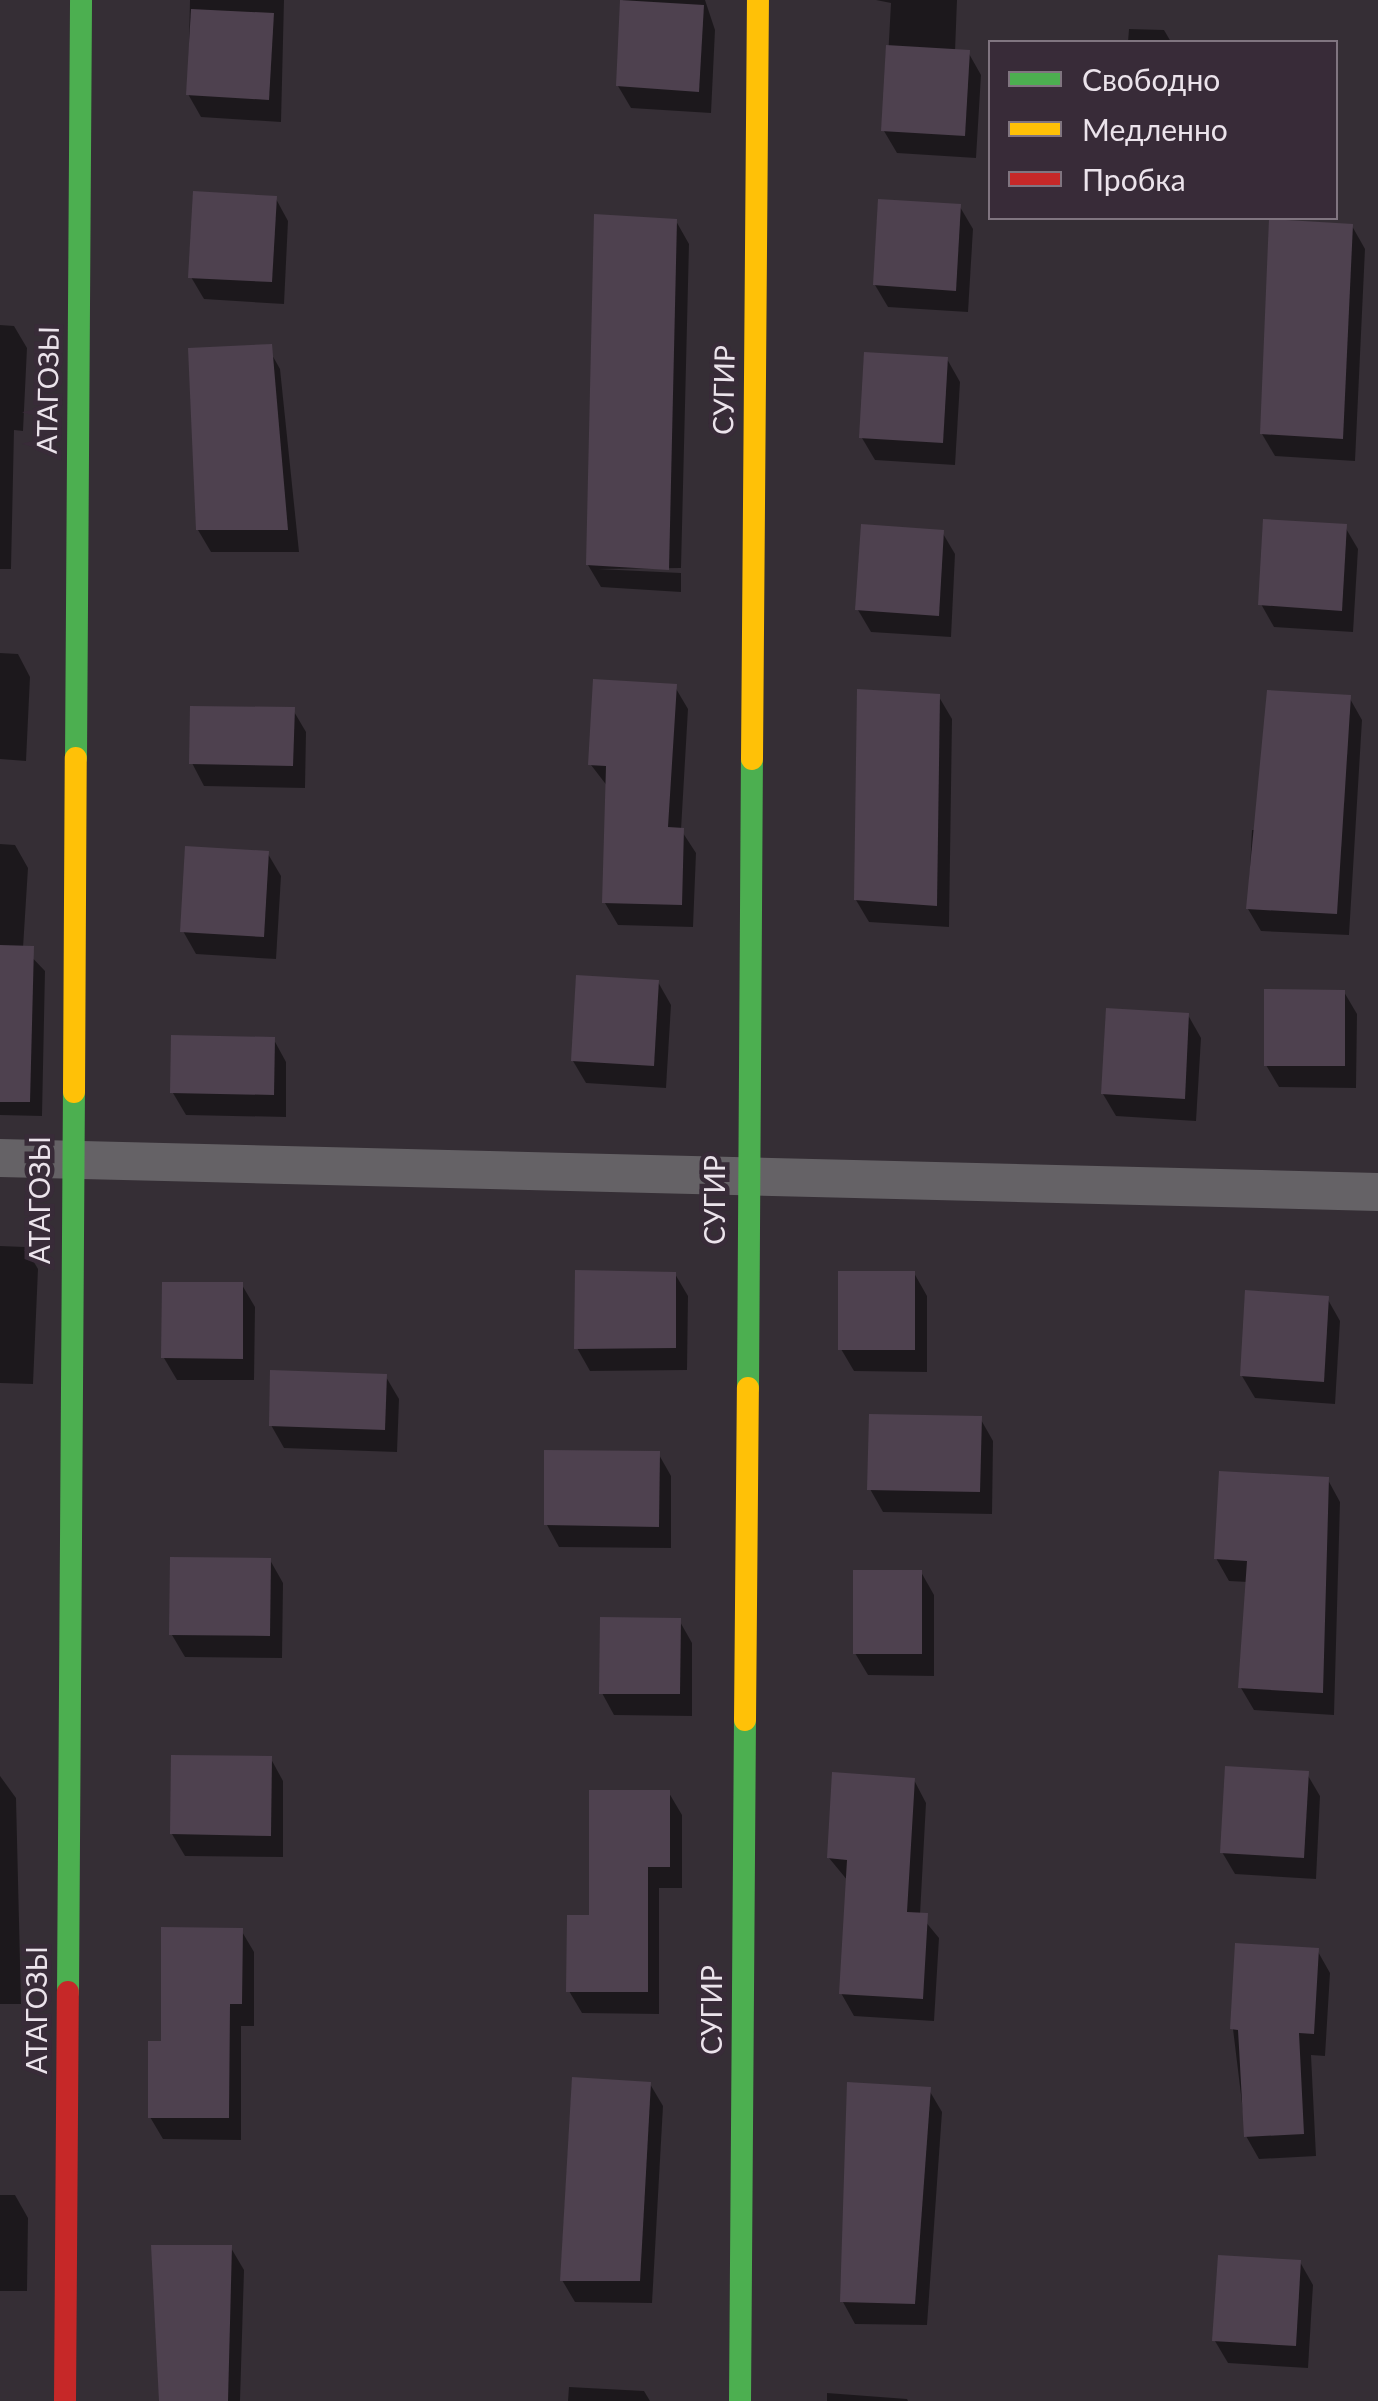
<!DOCTYPE html>
<meta charset="utf-8">
<style>
body{margin:0}
#map{position:relative;width:1378px;height:2401px;overflow:hidden;background:#352e35;font-family:Lato,sans-serif}
div>[style]{position:absolute}
.shadow>*{inset:0;background:#0007}
.building>*{inset:0;background:#4e414f}
.street>*{height:38px;margin:-19px;padding:0 19px;transform-origin:19px;border-radius:19px;background:#656266}
.fast>*{height:22px;margin:-11px;padding:0 11px;transform-origin:11px;border-radius:11px;background:#4caf50}
.slow>*{height:22px;margin:-11px;padding:0 11px;transform-origin:11px;border-radius:11px;background:#ffc107}
.jam>*{height:22px;margin:-11px;padding:0 11px;transform-origin:11px;border-radius:11px;background:#c62828}
span{translate:-50% -50%;white-space:nowrap;text-align:center;line-height:1.15;-webkit-text-stroke:9px #382b38;paint-order:stroke}
.street-label{font-size:28px;color:#ebe3eb}
.legend{position:absolute;left:988px;top:40px;width:350px;height:180px;box-sizing:border-box;background:#382b38;border:2px solid #807580;margin:0;padding:12px 18px;list-style:none;font-size:30px;color:#ebe3eb}
.legend li{display:flex;align-items:center;gap:20px;height:50px}
.legend b{width:50px;border:2px solid #807580}
</style>
<div id="map">
<div class="shadow">
<div style="clip-path:polygon(190px 0,284px 0,281px 122px,201px 117px,188px 94px)"></div>
<div style="clip-path:polygon(623px 0,705px 0,715px 30px,711px 113px,631px 108px,618px 86px)"></div>
<div style="clip-path:polygon(876px 0,957px 0,955px 52px,968px 52px,981px 75px,976px 158px,897px 153px,884px 131px,891px 3px)"></div>
<div style="clip-path:polygon(1129px 29px,1164px 30px,1171px 42px,1128px 42px)"></div>
<div style="clip-path:polygon(276px 199px,288px 221px,284px 304px,204px 299px,191px 277px)"></div>
<div style="clip-path:polygon(960px 207px,973px 229px,968px 312px,888px 307px,875px 285px)"></div>
<div style="clip-path:polygon(676px 221px,689px 244px,681px 568px,598px 569px,681px 573px,681px 592px,601px 587px,588px 565px)"></div>
<div style="clip-path:polygon(1352px 226px,1365px 249px,1355px 461px,1275px 456px,1262px 434px)"></div>
<div style="clip-path:polygon(0 325px,14px 326px,27px 348px,23px 431px,14px 430px,11px 569px,0 569px)"></div>
<div style="clip-path:polygon(267px 346px,280px 369px,299px 552px,211px 552px,198px 530px)"></div>
<div style="clip-path:polygon(947px 359px,960px 382px,955px 465px,875px 460px,862px 438px)"></div>
<div style="clip-path:polygon(1345px 527px,1358px 549px,1353px 632px,1274px 627px,1261px 604px)"></div>
<div style="clip-path:polygon(942px 532px,955px 554px,951px 637px,871px 632px,858px 610px)"></div>
<div style="clip-path:polygon(0 653px,18px 654px,30px 677px,26px 761px,0 759px)"></div>
<div style="clip-path:polygon(675px 687px,688px 709px,681px 830px,696px 853px,693px 927px,618px 925px,605px 903px,608px 787px,591px 765px)"></div>
<div style="clip-path:polygon(939px 697px,952px 719px,949px 927px,869px 922px,856px 900px)"></div>
<div style="clip-path:polygon(1349px 697px,1362px 720px,1349px 935px,1261px 931px,1248px 909px,1252px 830px,1261px 830px)"></div>
<div style="clip-path:polygon(293px 710px,306px 732px,305px 788px,204px 786px,192px 763px)"></div>
<div style="clip-path:polygon(0 844px,15px 845px,28px 868px,23px 948px,45px 971px,42px 1116px,0 1115px)"></div>
<div style="clip-path:polygon(268px 854px,281px 876px,276px 959px,196px 954px,183px 931px)"></div>
<div style="clip-path:polygon(658px 982px,671px 1005px,666px 1088px,586px 1083px,573px 1061px)"></div>
<div style="clip-path:polygon(1344px 992px,1357px 1014px,1356px 1088px,1279px 1087px,1266px 1065px)"></div>
<div style="clip-path:polygon(1188px 1015px,1201px 1038px,1196px 1121px,1116px 1116px,1103px 1094px)"></div>
<div style="clip-path:polygon(274px 1040px,286px 1062px,286px 1117px,186px 1115px,173px 1093px)"></div>
<div style="clip-path:polygon(0 1246px,25px 1247px,38px 1269px,33px 1384px,0 1383px)"></div>
<div style="clip-path:polygon(914px 1273px,927px 1296px,927px 1372px,854px 1371px,841px 1349px)"></div>
<div style="clip-path:polygon(675px 1274px,688px 1296px,687px 1370px,590px 1371px,577px 1348px)"></div>
<div style="clip-path:polygon(242px 1285px,255px 1307px,254px 1380px,177px 1380px,164px 1358px)"></div>
<div style="clip-path:polygon(1327px 1298px,1340px 1321px,1335px 1404px,1255px 1398px,1242px 1376px)"></div>
<div style="clip-path:polygon(386px 1377px,399px 1399px,397px 1452px,284px 1448px,271px 1425px)"></div>
<div style="clip-path:polygon(980px 1418px,993px 1441px,992px 1514px,883px 1512px,870px 1489px)"></div>
<div style="clip-path:polygon(658px 1453px,671px 1476px,671px 1548px,559px 1547px,547px 1525px)"></div>
<div style="clip-path:polygon(1328px 1480px,1340px 1502px,1334px 1715px,1254px 1710px,1241px 1688px,1248px 1582px,1229px 1581px,1216px 1558px)"></div>
<div style="clip-path:polygon(270px 1560px,283px 1583px,282px 1658px,185px 1657px,172px 1635px)"></div>
<div style="clip-path:polygon(921px 1572px,934px 1595px,934px 1676px,868px 1675px,855px 1653px)"></div>
<div style="clip-path:polygon(679px 1620px,692px 1643px,692px 1716px,614px 1715px,602px 1693px)"></div>
<div style="clip-path:polygon(271px 1759px,283px 1781px,283px 1857px,185px 1856px,172px 1834px)"></div>
<div style="clip-path:polygon(1307px 1774px,1320px 1796px,1316px 1879px,1235px 1874px,1222px 1852px)"></div>
<div style="clip-path:polygon(0 1776px,16px 1798px,21px 2004px,0 2004px)"></div>
<div style="clip-path:polygon(914px 1780px,926px 1803px,920px 1915px,939px 1938px,934px 2021px,854px 2016px,841px 1993px,848px 1881px,829px 1858px)"></div>
<div style="clip-path:polygon(669px 1793px,682px 1815px,682px 1888px,659px 1888px,659px 2014px,582px 2013px,569px 1991px,592px 1918px)"></div>
<div style="clip-path:polygon(241px 1930px,254px 1952px,254px 2026px,241px 2026px,241px 2140px,163px 2139px,150px 2117px,163px 2044px)"></div>
<div style="clip-path:polygon(1317px 1950px,1330px 1973px,1325px 2056px,1311px 2055px,1316px 2156px,1259px 2159px,1246px 2136px,1233px 2029px)"></div>
<div style="clip-path:polygon(650px 2084px,663px 2106px,652px 2303px,575px 2302px,562px 2280px)"></div>
<div style="clip-path:polygon(929px 2090px,942px 2112px,927px 2325px,855px 2324px,843px 2302px)"></div>
<div style="clip-path:polygon(0 2195px,15px 2195px,28px 2218px,27px 2291px,0 2291px)"></div>
<div style="clip-path:polygon(154px 2247px,231px 2248px,244px 2270px,240px 2401px,162px 2401px)"></div>
<div style="clip-path:polygon(1300px 2262px,1313px 2285px,1308px 2368px,1228px 2363px,1215px 2341px)"></div>
<div style="clip-path:polygon(569px 2387px,644px 2391px,650px 2401px,568px 2401px)"></div>
<div style="clip-path:polygon(827px 2393px,907px 2399px,908px 2401px,827px 2401px)"></div>
</div>
<div class="building">
<div style="clip-path:polygon(620px 0,704px 5px,699px 92px,616px 86px)"></div>
<div style="clip-path:polygon(191px 9px,274px 13px,269px 100px,186px 95px)"></div>
<div style="clip-path:polygon(886px 45px,970px 50px,965px 136px,881px 131px)"></div>
<div style="clip-path:polygon(193px 191px,277px 196px,272px 282px,188px 278px)"></div>
<div style="clip-path:polygon(878px 199px,961px 204px,956px 291px,873px 285px)"></div>
<div style="clip-path:polygon(594px 214px,677px 219px,669px 570px,586px 565px)"></div>
<div style="clip-path:polygon(1269px 219px,1353px 224px,1343px 439px,1260px 434px)"></div>
<div style="clip-path:polygon(272px 344px,288px 530px,196px 530px,188px 348px)"></div>
<div style="clip-path:polygon(864px 352px,948px 357px,943px 443px,859px 438px)"></div>
<div style="clip-path:polygon(1263px 519px,1347px 524px,1342px 611px,1258px 605px)"></div>
<div style="clip-path:polygon(861px 524px,944px 530px,939px 616px,855px 610px)"></div>
<div style="clip-path:polygon(593px 679px,677px 684px,668px 827px,684px 828px,682px 905px,602px 903px,606px 766px,588px 765px)"></div>
<div style="clip-path:polygon(857px 689px,940px 694px,937px 906px,854px 900px)"></div>
<div style="clip-path:polygon(1267px 690px,1351px 695px,1337px 914px,1246px 909px)"></div>
<div style="clip-path:polygon(190px 706px,295px 707px,293px 766px,189px 764px)"></div>
<div style="clip-path:polygon(185px 846px,269px 851px,264px 937px,180px 932px)"></div>
<div style="clip-path:polygon(0 945px,34px 946px,30px 1102px,0 1102px)"></div>
<div style="clip-path:polygon(576px 975px,659px 980px,654px 1066px,571px 1061px)"></div>
<div style="clip-path:polygon(1264px 989px,1345px 990px,1345px 1066px,1264px 1066px)"></div>
<div style="clip-path:polygon(1106px 1008px,1189px 1013px,1185px 1099px,1101px 1094px)"></div>
<div style="clip-path:polygon(171px 1035px,275px 1037px,274px 1095px,170px 1093px)"></div>
<div style="clip-path:polygon(575px 1270px,676px 1272px,676px 1348px,574px 1349px)"></div>
<div style="clip-path:polygon(838px 1271px,915px 1271px,915px 1350px,838px 1350px)"></div>
<div style="clip-path:polygon(162px 1282px,243px 1282px,243px 1359px,161px 1358px)"></div>
<div style="clip-path:polygon(1245px 1290px,1329px 1296px,1324px 1382px,1240px 1376px)"></div>
<div style="clip-path:polygon(270px 1370px,387px 1374px,385px 1430px,269px 1426px)"></div>
<div style="clip-path:polygon(869px 1414px,982px 1416px,980px 1492px,867px 1490px)"></div>
<div style="clip-path:polygon(544px 1450px,660px 1451px,659px 1527px,544px 1525px)"></div>
<div style="clip-path:polygon(1219px 1471px,1329px 1477px,1323px 1693px,1238px 1688px,1247px 1561px,1214px 1559px)"></div>
<div style="clip-path:polygon(170px 1557px,271px 1558px,270px 1636px,169px 1635px)"></div>
<div style="clip-path:polygon(853px 1570px,922px 1570px,922px 1654px,853px 1654px)"></div>
<div style="clip-path:polygon(600px 1617px,681px 1618px,680px 1694px,599px 1694px)"></div>
<div style="clip-path:polygon(171px 1755px,272px 1756px,271px 1836px,170px 1834px)"></div>
<div style="clip-path:polygon(1225px 1766px,1309px 1771px,1304px 1858px,1220px 1853px)"></div>
<div style="clip-path:polygon(832px 1772px,915px 1778px,907px 1912px,928px 1913px,923px 1999px,839px 1994px,847px 1860px,827px 1858px)"></div>
<div style="clip-path:polygon(589px 1790px,670px 1790px,670px 1867px,648px 1867px,648px 1992px,566px 1992px,567px 1915px,589px 1915px)"></div>
<div style="clip-path:polygon(161px 1927px,243px 1928px,242px 2004px,230px 2004px,229px 2118px,148px 2118px,148px 2041px,161px 2041px)"></div>
<div style="clip-path:polygon(1235px 1943px,1319px 1948px,1314px 2034px,1299px 2033px,1304px 2134px,1244px 2137px,1238px 2030px,1230px 2029px)"></div>
<div style="clip-path:polygon(572px 2077px,651px 2082px,640px 2281px,560px 2281px)"></div>
<div style="clip-path:polygon(847px 2082px,931px 2087px,915px 2304px,840px 2302px)"></div>
<div style="clip-path:polygon(151px 2245px,232px 2245px,228px 2401px,159px 2401px)"></div>
<div style="clip-path:polygon(1218px 2255px,1301px 2260px,1296px 2346px,1212px 2341px)"></div>
</div>
<div class="street">
<div style="left:0;top:1158px;width:1378px;rotate:1.41deg"></div>
</div>
<div class="fast">
<div style="left:76px;top:758px;width:758px;rotate:-89.62deg"></div>
<div style="left:748px;top:1388px;width:629px;rotate:-89.64deg"></div>
<div style="left:68px;top:1992px;width:900px;rotate:-89.62deg"></div>
<div style="left:740px;top:2401px;width:681px;rotate:-89.58deg"></div>
</div>
<div class="slow">
<div style="left:752px;top:759px;width:759px;rotate:-89.55deg"></div>
<div style="left:74px;top:1092px;width:334px;rotate:-89.7deg"></div>
<div style="left:745px;top:1720px;width:332px;rotate:-89.5deg"></div>
</div>
<div class="jam">
<div style="left:65px;top:2401px;width:409px;rotate:-89.6deg"></div>
</div>
<div class="street-label">
<span style="left:47px;top:390px;rotate:-89deg">АТАГОЗЫ</span>
<span style="left:723px;top:390px;rotate:-89deg">СУГИР</span>
<span style="left:39px;top:1200px;rotate:-90deg">АТАГОЗЫ</span>
<span style="left:714px;top:1200px;rotate:-90deg">СУГИР</span>
<span style="left:36px;top:2010px;rotate:-90deg">АТАГОЗЫ</span>
<span style="left:711px;top:2010px;rotate:-90deg">СУГИР</span>
</div>
<ul class="legend">
<li><b style="height:12px;background:#4caf50"></b>Свободно</li>
<li><b style="height:12px;background:#ffc107"></b>Медленно</li>
<li><b style="height:12px;background:#c62828"></b>Пробка</li>
</ul>
</div>
